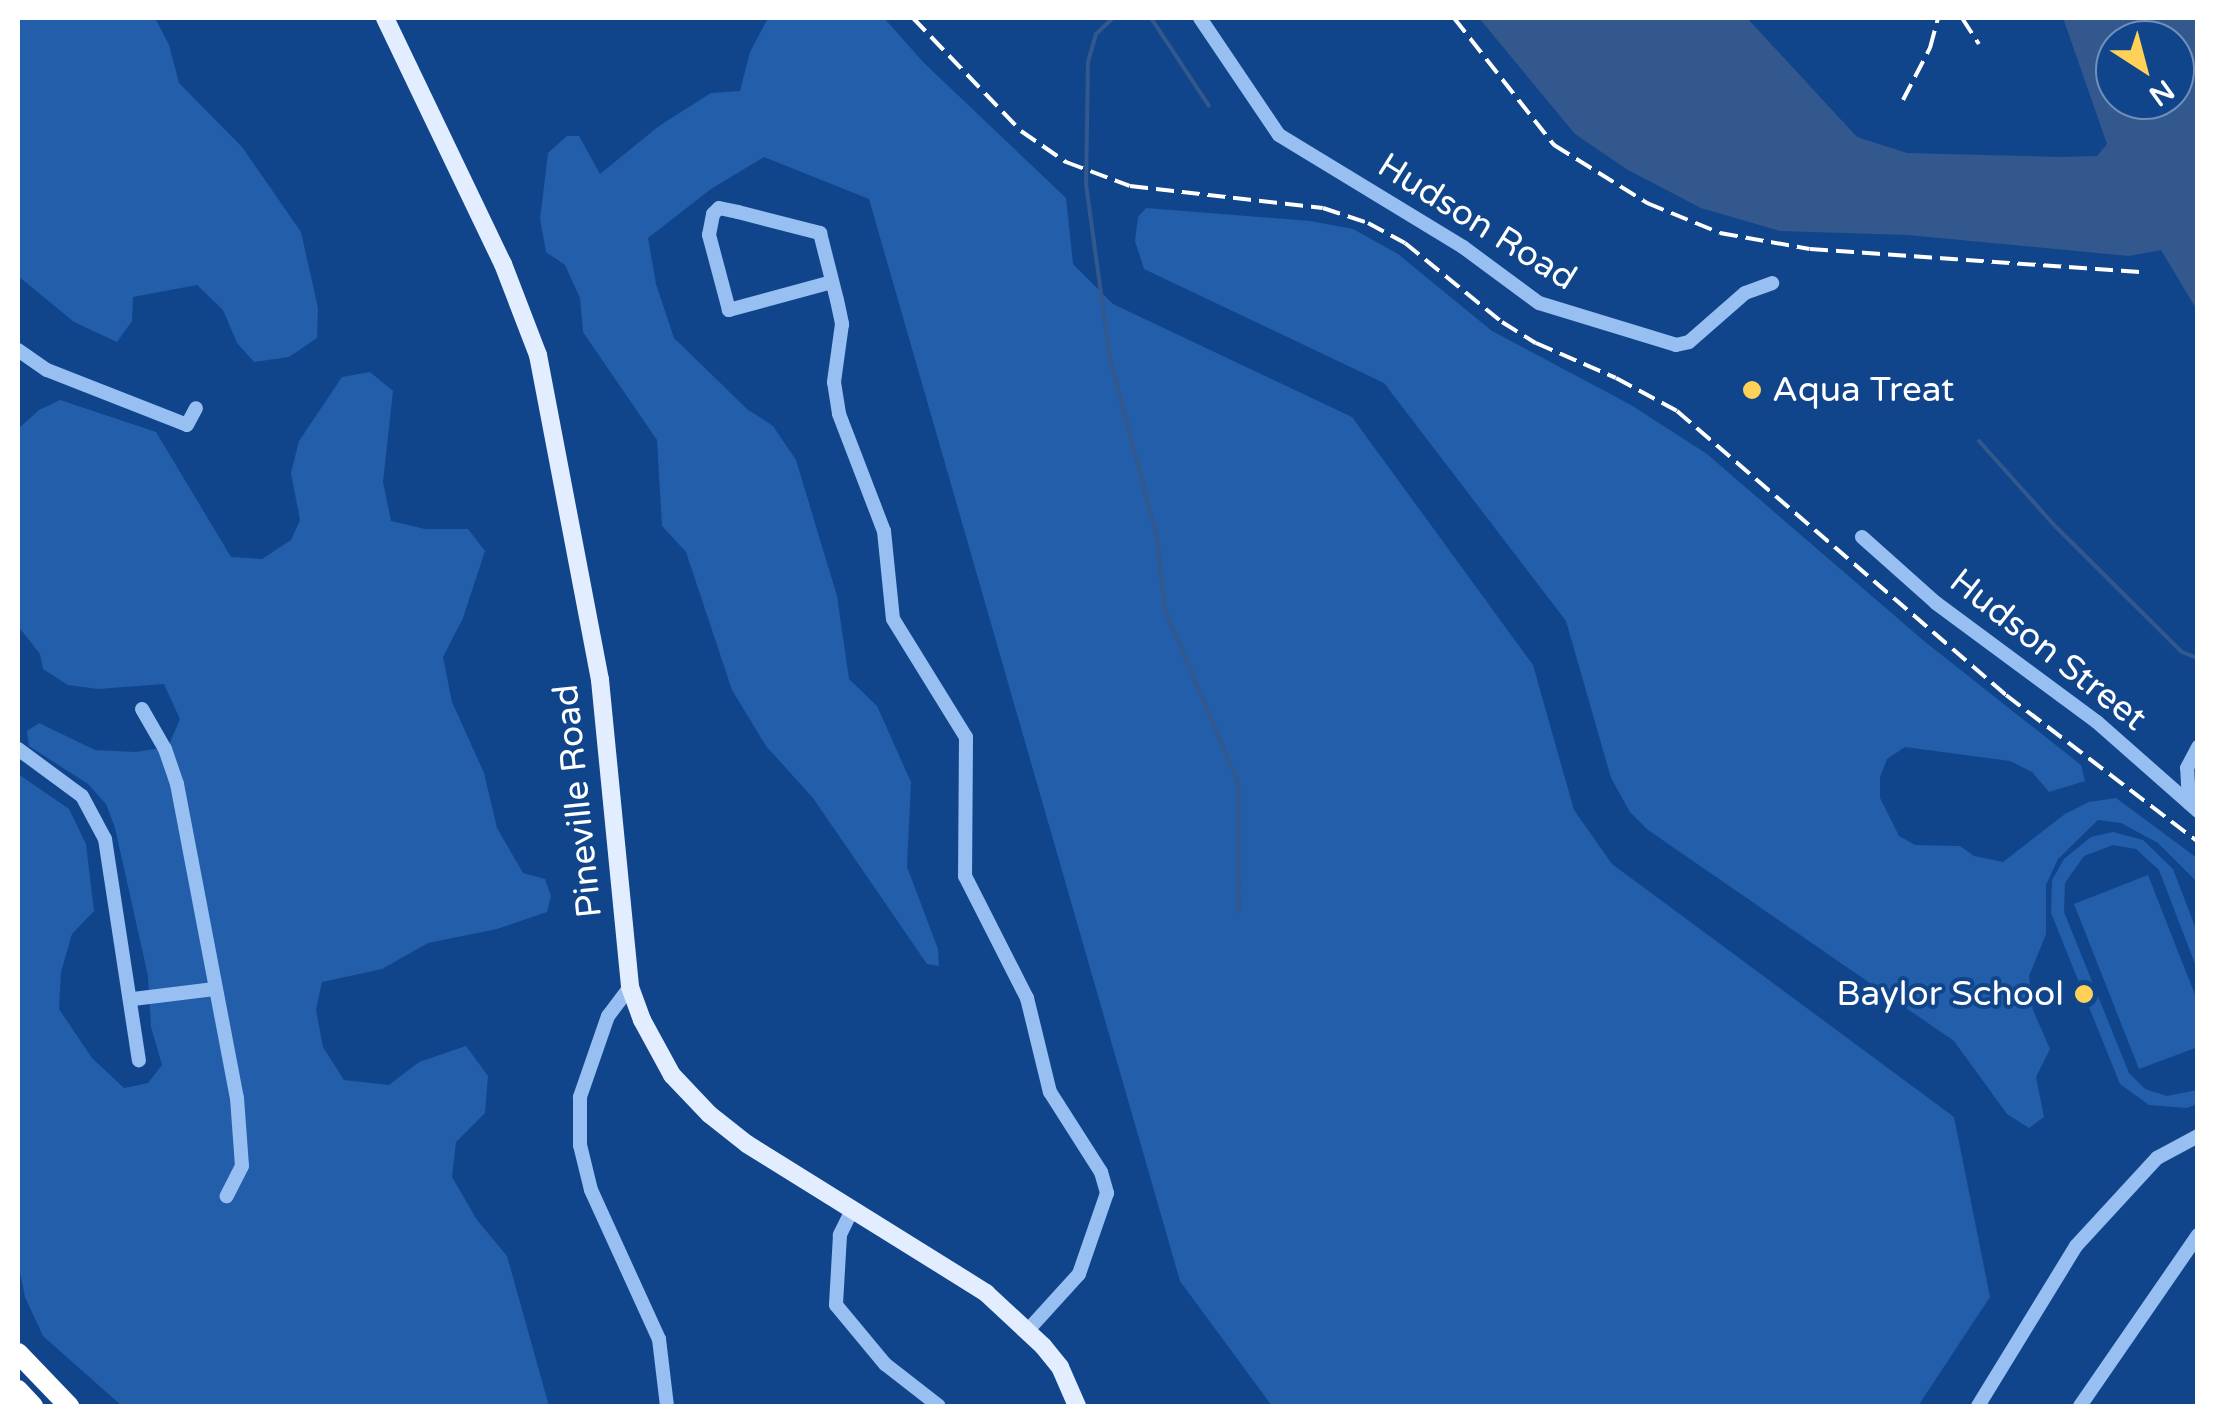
<!DOCTYPE html>
<style>
body{margin:0}
#map{position:relative;width:2215px;height:1424px;overflow:hidden;background:#11458b;font-family:"Varela Round",sans-serif}
div>[style]{position:absolute}
.green>*{inset:0;background:#225eaa}
.water>*{inset:0;background:#32588d}
.stream>*{height:4px;margin:-2px;padding:0 2px;transform-origin:2px;border-radius:2px;background:#32588d}
.minor>*{height:14px;margin:-7px;padding:0 7px;transform-origin:7px;border-radius:7px;background:#97bff1}
.major>*{height:18px;margin:-9px;padding:0 9px;transform-origin:9px;border-radius:9px;background:#e2edff}
.highway>*{height:20px;margin:-10px;padding:0 10px;transform-origin:10px;border-radius:10px;background:#fff}
.rail>*{height:4px;margin-top:-2px;transform-origin:0;background:repeating-linear-gradient(90deg,#fff 0 18px,transparent 0 26px)}
.dots>*{width:28px;height:28px;translate:-50% -50%;box-sizing:border-box;border:5px solid #11458b;border-radius:50%}
span{translate:-50% -50%;white-space:nowrap;text-align:center;line-height:1.15;-webkit-text-stroke:8px #11458b;paint-order:stroke}
.street-label{font-size:35px;color:#fff}
.poi-label{font-size:35px;color:#fff}
.left{translate:0 -50%;text-align:left}
.right{translate:-100% -50%;text-align:right}
.frame{position:absolute;inset:0;border:20px solid #fff;pointer-events:none}
.north{position:absolute;left:2095px;top:20px;width:100px;height:100px;box-sizing:border-box;background:#11458b;border:2px solid #708fb9;border-radius:50%;rotate:144deg;font-size:28px;font-weight:700;line-height:40px;text-align:center;color:#fff}
.north::after{content:'';display:block;margin:auto;width:35px;height:45px;background:#ffd158;clip-path:polygon(50% 0,100% 100%,50% 72%,0 100%)}
</style>
<div id="map">
<div class="green">
<div style="clip-path:polygon(18px 18px,155px 18px,169px 45px,179px 83px,242px 147px,301px 232px,318px 308px,317px 338px,289px 357px,254px 362px,237px 343px,223px 310px,197px 285px,133px 297px,132px 321px,117px 342px,74px 322px,18px 276px)"></div>
<div style="clip-path:polygon(768px 18px,884px 18px,924px 63px,1066px 198px,1073px 264px,1113px 304px,1352px 417px,1533px 665px,1574px 810px,1612px 864px,1954px 1117px,1990px 1297px,1918px 1406px,1272px 1406px,1180px 1281px,869px 199px,764px 157px,711px 189px,648px 238px,656px 284px,674px 338px,747px 409px,773px 426px,796px 460px,837px 596px,849px 679px,877px 706px,911px 782px,907px 867px,938px 949px,939px 966px,927px 964px,813px 798px,766px 746px,732px 690px,686px 552px,662px 526px,657px 440px,583px 332px,580px 298px,565px 265px,546px 252px,540px 219px,548px 153px,567px 136px,579px 136px,600px 174px,659px 126px,711px 93px,740px 91px,750px 52px)"></div>
<div style="clip-path:polygon(1146px 208px,1310px 221px,1353px 229px,1398px 254px,1492px 331px,1631px 405px,1707px 454px,1924px 641px,2081px 765px,2085px 781px,2049px 792px,2032px 772px,2010px 761px,1905px 747px,1887px 759px,1880px 777px,1880px 798px,1899px 836px,1915px 845px,1960px 846px,1974px 856px,2003px 862px,2065px 814px,2089px 802px,2116px 798px,2197px 858px,2197px 882px,2158px 843px,2121px 823px,2098px 820px,2058px 859px,2046px 885px,2046px 934px,2029px 976px,2033px 1010px,2050px 1049px,2036px 1077px,2044px 1117px,2029px 1128px,2007px 1114px,1954px 1041px,1648px 830px,1630px 812px,1611px 778px,1566px 621px,1384px 383px,1144px 269px,1135px 241px,1138px 217px)"></div>
<div style="clip-path:polygon(370px 372px,393px 391px,383px 482px,391px 521px,425px 529px,468px 529px,485px 551px,463px 618px,443px 657px,452px 702px,484px 773px,497px 828px,523px 873px,545px 879px,551px 896px,547px 912px,497px 929px,428px 943px,382px 969px,322px 982px,316px 1010px,323px 1047px,344px 1080px,389px 1085px,419px 1062px,466px 1046px,488px 1076px,485px 1113px,456px 1142px,452px 1177px,477px 1220px,507px 1256px,549px 1406px,122px 1406px,43px 1336px,25px 1297px,18px 1263px,18px 774px,69px 809px,86px 844px,94px 911px,72px 934px,61px 972px,59px 1009px,92px 1058px,124px 1088px,148px 1083px,162px 1065px,151px 1027px,148px 976px,115px 828px,106px 804px,88px 784px,29px 746px,27px 731px,39px 723px,95px 750px,135px 752px,168px 747px,180px 719px,164px 684px,98px 689px,68px 685px,43px 669px,40px 654px,18px 626px,18px 429px,39px 410px,60px 400px,156px 432px,231px 557px,262px 559px,291px 540px,300px 520px,291px 473px,299px 441px,342px 377px)"></div>
<div style="clip-path:polygon(2113px 832px,2143px 840px,2173px 869px,2197px 932px,2197px 969px,2159px 870px,2136px 849px,2113px 845px,2084px 856px,2065px 883px,2064px 912px,2129px 1073px,2145px 1089px,2167px 1096px,2197px 1090px,2197px 1104px,2187px 1108px,2149px 1105px,2120px 1084px,2051px 913px,2052px 880px,2064px 859px,2091px 837px)"></div>
<div style="clip-path:polygon(2148px 875px,2197px 1000px,2198px 1047px,2139px 1069px,2074px 904px)"></div>
</div>
<div class="water">
<div style="clip-path:polygon(evenodd,1479px 18px,1747px 18px,1857px 137px,1907px 153px,2062px 157px,2097px 156px,2107px 144px,2063px 18px,2197px 18px,2197px 310px,2161px 250px,2129px 256px,1908px 235px,1780px 231px,1701px 208px,1628px 170px,1575px 134px,1479px 18px,2115px 40px,2175px 40px,2175px 100px,2115px 100px,2115px 40px)"></div>
</div>
<div class="stream">
<div style="left:1113px;top:18px;width:23px;rotate:137deg"></div>
<div style="left:1096px;top:34px;width:29px;rotate:106deg"></div>
<div style="left:1088px;top:62px;width:122px;rotate:90.9deg"></div>
<div style="left:1086px;top:184px;width:177px;rotate:82.2deg"></div>
<div style="left:1110px;top:359px;width:184px;rotate:75.2deg"></div>
<div style="left:1157px;top:537px;width:73px;rotate:83.7deg"></div>
<div style="left:1165px;top:610px;width:187px;rotate:67deg"></div>
<div style="left:1238px;top:782px;width:129px;rotate:89.6deg"></div>
<div style="left:1151px;top:18px;width:105px;rotate:56.6deg"></div>
<div style="left:1979px;top:441px;width:115px;rotate:48.2deg"></div>
<div style="left:2056px;top:527px;width:177px;rotate:44.8deg"></div>
<div style="left:2182px;top:652px;width:17px;rotate:21deg"></div>
</div>
<div class="minor">
<div style="left:1200px;top:18px;width:141px;rotate:56deg"></div>
<div style="left:1279px;top:135px;width:215px;rotate:31.3deg"></div>
<div style="left:1463px;top:247px;width:94px;rotate:36.4deg"></div>
<div style="left:1539px;top:303px;width:143px;rotate:17deg"></div>
<div style="left:1676px;top:345px;width:13px;rotate:-13deg"></div>
<div style="left:1689px;top:342px;width:74px;rotate:-41.2deg"></div>
<div style="left:1745px;top:293px;width:29px;rotate:-20deg"></div>
<div style="left:832px;top:282px;width:107px;rotate:164.8deg"></div>
<div style="left:729px;top:310px;width:78px;rotate:-104.9deg"></div>
<div style="left:709px;top:235px;width:21px;rotate:-79deg"></div>
<div style="left:713px;top:214px;width:8px;rotate:-45deg"></div>
<div style="left:719px;top:208px;width:19px;rotate:12deg"></div>
<div style="left:738px;top:212px;width:85px;rotate:14.4deg"></div>
<div style="left:820px;top:233px;width:69px;rotate:75.8deg"></div>
<div style="left:837px;top:300px;width:25px;rotate:78deg"></div>
<div style="left:842px;top:324px;width:59px;rotate:97.9deg"></div>
<div style="left:834px;top:382px;width:32px;rotate:81deg"></div>
<div style="left:839px;top:414px;width:125px;rotate:69deg"></div>
<div style="left:884px;top:531px;width:88px;rotate:84.2deg"></div>
<div style="left:893px;top:619px;width:139px;rotate:58.3deg"></div>
<div style="left:966px;top:737px;width:139px;rotate:90.4deg"></div>
<div style="left:965px;top:876px;width:137px;rotate:63.1deg"></div>
<div style="left:1027px;top:998px;width:97px;rotate:76.3deg"></div>
<div style="left:1050px;top:1092px;width:95px;rotate:57.5deg"></div>
<div style="left:1101px;top:1172px;width:22px;rotate:74deg"></div>
<div style="left:1107px;top:1193px;width:86px;rotate:109.1deg"></div>
<div style="left:1079px;top:1274px;width:76px;rotate:132.3deg"></div>
<div style="left:18px;top:350px;width:35px;rotate:35deg"></div>
<div style="left:47px;top:370px;width:150px;rotate:21.4deg"></div>
<div style="left:187px;top:425px;width:19px;rotate:-62deg"></div>
<div style="left:1862px;top:537px;width:99px;rotate:41.7deg"></div>
<div style="left:1936px;top:603px;width:200px;rotate:36.5deg"></div>
<div style="left:2097px;top:722px;width:135px;rotate:41.4deg"></div>
<div style="left:142px;top:709px;width:46px;rotate:60.1deg"></div>
<div style="left:165px;top:749px;width:37px;rotate:71deg"></div>
<div style="left:177px;top:784px;width:320px;rotate:79.2deg"></div>
<div style="left:237px;top:1098px;width:68px;rotate:85.8deg"></div>
<div style="left:242px;top:1166px;width:34px;rotate:117deg"></div>
<div style="left:18px;top:749px;width:79px;rotate:36.3deg"></div>
<div style="left:82px;top:796px;width:49px;rotate:61.9deg"></div>
<div style="left:105px;top:839px;width:224px;rotate:81.3deg"></div>
<div style="left:2189px;top:803px;width:35px;rotate:-93deg"></div>
<div style="left:2187px;top:768px;width:24px;rotate:-62deg"></div>
<div style="left:630px;top:987px;width:36px;rotate:127deg"></div>
<div style="left:608px;top:1016px;width:86px;rotate:109.1deg"></div>
<div style="left:580px;top:1097px;width:48px;rotate:90deg"></div>
<div style="left:580px;top:1145px;width:46px;rotate:76.3deg"></div>
<div style="left:591px;top:1190px;width:164px;rotate:65.5deg"></div>
<div style="left:659px;top:1339px;width:67px;rotate:83.2deg"></div>
<div style="left:133px;top:999px;width:82px;rotate:-7deg"></div>
<div style="left:852px;top:1210px;width:28px;rotate:116deg"></div>
<div style="left:840px;top:1235px;width:70px;rotate:93.3deg"></div>
<div style="left:836px;top:1305px;width:77px;rotate:50.3deg"></div>
<div style="left:885px;top:1364px;width:68px;rotate:37.9deg"></div>
<div style="left:1978px;top:1406px;width:188px;rotate:-58.5deg"></div>
<div style="left:2076px;top:1246px;width:120px;rotate:-47.4deg"></div>
<div style="left:2157px;top:1158px;width:47px;rotate:-28.2deg"></div>
<div style="left:2080px;top:1406px;width:208px;rotate:-55.4deg"></div>
</div>
<div class="major">
<div style="left:385px;top:18px;width:273px;rotate:64.4deg"></div>
<div style="left:503px;top:264px;width:97px;rotate:69deg"></div>
<div style="left:538px;top:355px;width:331px;rotate:79.2deg"></div>
<div style="left:600px;top:680px;width:308px;rotate:84.4deg"></div>
<div style="left:630px;top:987px;width:35px;rotate:70deg"></div>
<div style="left:642px;top:1020px;width:63px;rotate:61.4deg"></div>
<div style="left:672px;top:1075px;width:54px;rotate:46.5deg"></div>
<div style="left:709px;top:1114px;width:48px;rotate:38.3deg"></div>
<div style="left:747px;top:1144px;width:282px;rotate:31.9deg"></div>
<div style="left:986px;top:1293px;width:78px;rotate:42.9deg"></div>
<div style="left:1043px;top:1346px;width:27px;rotate:51deg"></div>
<div style="left:1060px;top:1367px;width:43px;rotate:66.4deg"></div>
</div>
<div class="highway">
<div style="left:18px;top:1353px;width:74px;rotate:46.1deg"></div>
<div style="left:18px;top:1390px;width:22px;rotate:47deg"></div>
</div>
<div class="rail">
<div style="left:913px;top:18px;width:156px;rotate:46.3deg"></div>
<div style="left:1021px;top:131px;width:55px;rotate:34.6deg"></div>
<div style="left:1066px;top:162px;width:68px;rotate:20.6deg"></div>
<div style="left:1130px;top:186px;width:194px;rotate:6.5deg"></div>
<div style="left:1323px;top:208px;width:47px;rotate:18.4deg"></div>
<div style="left:1368px;top:223px;width:42px;rotate:28.4deg"></div>
<div style="left:1405px;top:243px;width:125px;rotate:39.2deg"></div>
<div style="left:1502px;top:322px;width:40px;rotate:32deg"></div>
<div style="left:1536px;top:343px;width:87px;rotate:23.6deg"></div>
<div style="left:1616px;top:378px;width:69px;rotate:28.4deg"></div>
<div style="left:1677px;top:411px;width:435px;rotate:40.8deg"></div>
<div style="left:2006px;top:695px;width:242px;rotate:37.4deg"></div>
<div style="left:1454px;top:18px;width:162px;rotate:51.8deg"></div>
<div style="left:1554px;top:145px;width:110px;rotate:31.9deg"></div>
<div style="left:1647px;top:203px;width:79px;rotate:22.3deg"></div>
<div style="left:1720px;top:233px;width:91px;rotate:10.1deg"></div>
<div style="left:1810px;top:249px;width:334px;rotate:4deg"></div>
<div style="left:1962px;top:18px;width:31px;rotate:57deg"></div>
<div style="left:1903px;top:100px;width:59px;rotate:-62.6deg"></div>
<div style="left:1930px;top:48px;width:31px;rotate:-75deg"></div>
</div>
<div class="dots">
<div style="left:1752px;top:390px;background:#ffd158"></div>
<div style="left:2084px;top:994px;background:#ffd158"></div>
</div>
<div class="street-label">
<span style="left:1477px;top:222px;rotate:32deg">Hudson Road</span>
<span style="left:2048px;top:650px;rotate:38deg">Hudson Street</span>
<span style="left:578px;top:801px;rotate:-96deg">Pineville Road</span>
</div>
<div class="poi-label">
<span class="left" style="left:1772px;top:390px">Aqua Treat</span>
<span class="right" style="left:2064px;top:994px">Baylor School</span>
</div>
<div class="frame"></div>
<div class="north">N</div>
</div>
